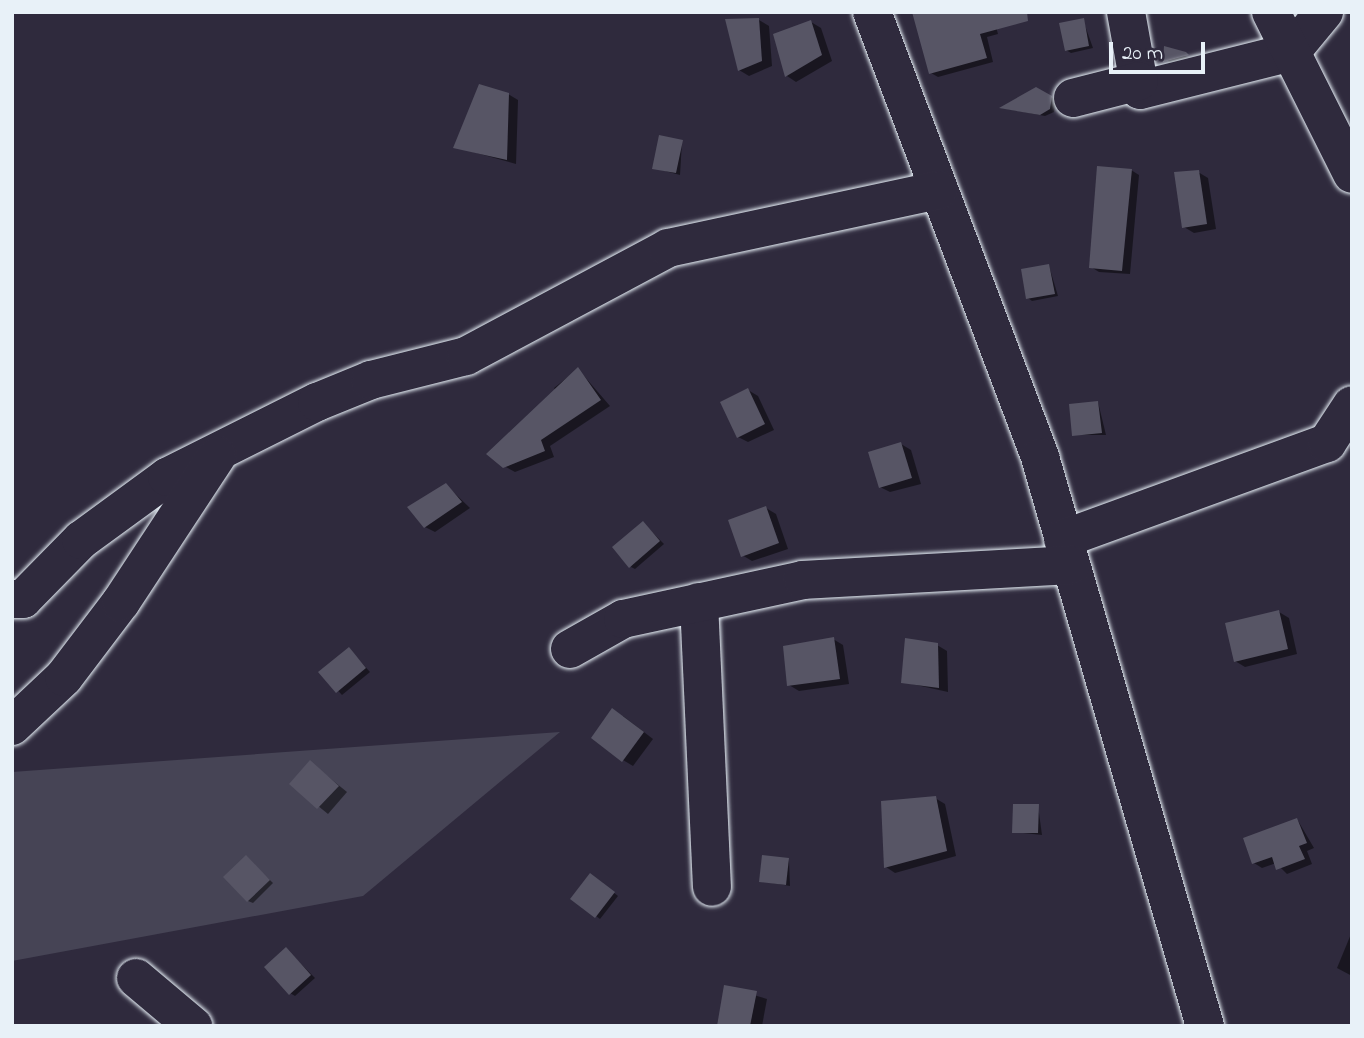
<!DOCTYPE html>
<style>
body{margin:0}
#map{position:relative;width:1364px;height:1038px;overflow:hidden;background:#2f2a3d;font-family:"Indie Flower",sans-serif}
div>[style]{position:absolute}
.green>*{inset:0;background:#464455}
.shadow>*{inset:0;background:#0007}
.building>*{inset:0;background:#575565}
.roads{filter:drop-shadow(0 0 2px #e8f1f8) drop-shadow(0 0 2px #e8f1f8)}
.minor>*{height:38px;margin:-19px;padding:0 19px;transform-origin:19px;border-radius:19px;background:#2f2a3d}
span{translate:-50% -50%;white-space:nowrap;text-align:center;line-height:1.15;-webkit-text-stroke:5px #2f2a3d;paint-order:stroke}
.frame{position:absolute;inset:0;border:14px solid #e8f1f8;pointer-events:none}
.scale{position:absolute;left:1109px;top:42px;width:96px;height:32px;box-sizing:border-box;border:4px solid #e8f1f8;border-top:0;padding-left:9px;font-size:21px;line-height:24px;white-space:nowrap;color:#e8f1f8;-webkit-text-stroke:5px #2f2a3d;paint-order:stroke}
</style>
<div id="map">
<div class="green">
<div style="clip-path:polygon(560px 732px,363px 896px,12px 961px,12px 772px)"></div>
</div>
<div class="shadow">
<div style="clip-path:polygon(992px 12px,998px 34px,987px 37px,993px 62px,938px 77px,931px 73px)"></div>
<div style="clip-path:polygon(759px 20px,769px 26px,772px 66px,749px 76px,739px 70px)"></div>
<div style="clip-path:polygon(1083px 20px,1093px 48px,1071px 53px,1066px 50px)"></div>
<div style="clip-path:polygon(811px 22px,821px 28px,832px 61px,796px 82px,787px 76px)"></div>
<div style="clip-path:polygon(1165px 49px,1188px 57px,1190px 58px,1169px 63px)"></div>
<div style="clip-path:polygon(1036px 89px,1056px 100px,1054px 112px,1045px 116px,1002px 108px)"></div>
<div style="clip-path:polygon(508px 94px,518px 100px,516px 164px,455px 147px)"></div>
<div style="clip-path:polygon(682px 142px,680px 175px,654px 168px)"></div>
<div style="clip-path:polygon(1131px 170px,1139px 175px,1130px 274px,1099px 272px,1091px 267px)"></div>
<div style="clip-path:polygon(1198px 172px,1208px 178px,1216px 229px,1194px 233px,1184px 227px)"></div>
<div style="clip-path:polygon(1049px 266px,1058px 296px,1032px 301px,1028px 298px)"></div>
<div style="clip-path:polygon(578px 369px,610px 406px,550px 446px,554px 457px,515px 472px,504px 466px,558px 393px,554px 388px)"></div>
<div style="clip-path:polygon(748px 390px,758px 396px,774px 430px,748px 442px,738px 437px)"></div>
<div style="clip-path:polygon(1098px 402px,1106px 435px,1074px 435px)"></div>
<div style="clip-path:polygon(901px 444px,911px 450px,921px 484px,890px 492px,880px 487px)"></div>
<div style="clip-path:polygon(446px 485px,470px 508px,435px 532px,425px 527px)"></div>
<div style="clip-path:polygon(766px 508px,776px 514px,788px 549px,752px 561px,742px 555px)"></div>
<div style="clip-path:polygon(643px 523px,664px 544px,635px 569px,631px 567px)"></div>
<div style="clip-path:polygon(1279px 612px,1289px 618px,1297px 654px,1245px 667px,1235px 661px)"></div>
<div style="clip-path:polygon(833px 639px,843px 645px,849px 684px,799px 691px,789px 685px)"></div>
<div style="clip-path:polygon(937px 645px,947px 651px,948px 692px,903px 682px)"></div>
<div style="clip-path:polygon(349px 649px,370px 672px,342px 695px,321px 672px)"></div>
<div style="clip-path:polygon(623px 716px,653px 739px,633px 766px,623px 760px)"></div>
<div style="clip-path:polygon(310px 762px,347px 792px,328px 814px,291px 784px)"></div>
<div style="clip-path:polygon(935px 798px,945px 804px,956px 856px,895px 873px,886px 867px)"></div>
<div style="clip-path:polygon(1038px 806px,1042px 835px,1014px 832px)"></div>
<div style="clip-path:polygon(1297px 819px,1314px 848px,1307px 851px,1312px 864px,1287px 874px,1276px 863px,1262px 868px,1254px 863px)"></div>
<div style="clip-path:polygon(246px 857px,273px 883px,253px 903px,248px 901px)"></div>
<div style="clip-path:polygon(789px 860px,790px 886px,761px 881px)"></div>
<div style="clip-path:polygon(595px 878px,618px 896px,600px 919px,573px 899px)"></div>
<div style="clip-path:polygon(1351px 934px,1352px 934px,1352px 976px,1337px 968px)"></div>
<div style="clip-path:polygon(286px 949px,315px 978px,295px 996px,290px 993px)"></div>
<div style="clip-path:polygon(726px 987px,767px 999px,762px 1026px,721px 1026px)"></div>
</div>
<div class="building">
<div style="clip-path:polygon(912px 12px,1027px 12px,1028px 21px,980px 34px,987px 58px,929px 74px)"></div>
<div style="clip-path:polygon(759px 18px,762px 61px,738px 71px,725px 19px)"></div>
<div style="clip-path:polygon(1084px 18px,1089px 46px,1065px 51px,1059px 23px)"></div>
<div style="clip-path:polygon(811px 20px,822px 55px,785px 77px,773px 34px)"></div>
<div style="clip-path:polygon(1164px 46px,1186px 52px,1189px 55px,1163px 62px)"></div>
<div style="clip-path:polygon(479px 84px,509px 93px,507px 160px,453px 148px)"></div>
<div style="clip-path:polygon(1036px 87px,1052px 96px,1050px 109px,1040px 115px,999px 108px)"></div>
<div style="clip-path:polygon(659px 135px,683px 140px,676px 173px,652px 169px)"></div>
<div style="clip-path:polygon(1097px 166px,1132px 169px,1122px 271px,1089px 268px)"></div>
<div style="clip-path:polygon(1199px 170px,1207px 224px,1182px 228px,1174px 172px)"></div>
<div style="clip-path:polygon(1049px 264px,1055px 294px,1026px 299px,1021px 269px)"></div>
<div style="clip-path:polygon(578px 367px,601px 400px,541px 440px,545px 451px,503px 468px,486px 454px)"></div>
<div style="clip-path:polygon(748px 388px,765px 424px,737px 438px,720px 402px)"></div>
<div style="clip-path:polygon(1098px 401px,1102px 433px,1072px 436px,1069px 404px)"></div>
<div style="clip-path:polygon(901px 442px,912px 478px,879px 488px,868px 452px)"></div>
<div style="clip-path:polygon(446px 483px,462px 502px,424px 528px,407px 507px)"></div>
<div style="clip-path:polygon(766px 506px,779px 543px,741px 557px,728px 520px)"></div>
<div style="clip-path:polygon(643px 521px,660px 541px,629px 568px,612px 547px)"></div>
<div style="clip-path:polygon(1279px 610px,1288px 649px,1234px 662px,1225px 623px)"></div>
<div style="clip-path:polygon(834px 637px,840px 679px,787px 686px,783px 646px)"></div>
<div style="clip-path:polygon(905px 638px,938px 643px,939px 688px,901px 683px)"></div>
<div style="clip-path:polygon(349px 647px,366px 668px,336px 693px,318px 672px)"></div>
<div style="clip-path:polygon(612px 708px,644px 732px,622px 762px,591px 738px)"></div>
<div style="clip-path:polygon(310px 760px,339px 786px,317px 809px,289px 784px)"></div>
<div style="clip-path:polygon(936px 796px,947px 851px,884px 868px,881px 801px)"></div>
<div style="clip-path:polygon(1013px 804px,1039px 804px,1038px 833px,1012px 833px)"></div>
<div style="clip-path:polygon(1297px 818px,1307px 843px,1299px 846px,1305px 859px,1276px 870px,1272px 857px,1252px 864px,1243px 838px)"></div>
<div style="clip-path:polygon(246px 855px,270px 880px,247px 902px,223px 877px)"></div>
<div style="clip-path:polygon(762px 855px,789px 858px,786px 885px,759px 882px)"></div>
<div style="clip-path:polygon(590px 873px,615px 892px,595px 918px,570px 899px)"></div>
<div style="clip-path:polygon(286px 947px,311px 975px,289px 995px,264px 967px)"></div>
<div style="clip-path:polygon(724px 985px,757px 991px,750px 1026px,717px 1026px)"></div>
</div>
<div class="roads">
<div class="minor">
<div style="left:872px;top:12px;width:476px;rotate:69.3deg"></div>
<div style="left:1040px;top:457px;width:592px;rotate:73.83deg"></div>
<div style="left:1126px;top:12px;width:79px;rotate:79.8deg"></div>
<div style="left:1140px;top:90px;width:156px;rotate:-14.1deg"></div>
<div style="left:1291px;top:52px;width:52px;rotate:-50.5deg"></div>
<div style="left:1271px;top:12px;width:181px;rotate:63.4deg"></div>
<div style="left:1073px;top:98px;width:68px;rotate:-14.4deg"></div>
<div style="left:1063px;top:539px;width:281px;rotate:-20deg"></div>
<div style="left:1327px;top:443px;width:45px;rotate:-56.7deg"></div>
<div style="left:12px;top:599px;width:11px"></div>
<div style="left:23px;top:599px;width:83px;rotate:-45.5deg"></div>
<div style="left:81px;top:540px;width:107px;rotate:-36.2deg"></div>
<div style="left:167px;top:477px;width:168px;rotate:-26.6deg"></div>
<div style="left:317px;top:402px;width:58px;rotate:-22.2deg"></div>
<div style="left:371px;top:380px;width:98px;rotate:-14.2deg"></div>
<div style="left:466px;top:356px;width:229px;rotate:-28.1deg"></div>
<div style="left:668px;top:248px;width:277px;rotate:-12.1deg"></div>
<div style="left:699px;top:602px;width:285px;rotate:87.4deg"></div>
<div style="left:570px;top:649px;width:61px;rotate:-29.5deg"></div>
<div style="left:623px;top:619px;width:184px;rotate:-12.2deg"></div>
<div style="left:803px;top:580px;width:268px;rotate:-3.2deg"></div>
<div style="left:12px;top:726px;width:71px;rotate:-43.3deg"></div>
<div style="left:64px;top:677px;width:94px;rotate:-52.8deg"></div>
<div style="left:121px;top:602px;width:175px;rotate:-56.7deg"></div>
<div style="left:136px;top:978px;width:75px;rotate:40.1deg"></div>
</div>
</div>
<div class="frame"></div>
<div class="scale">20 m</div>
</div>
